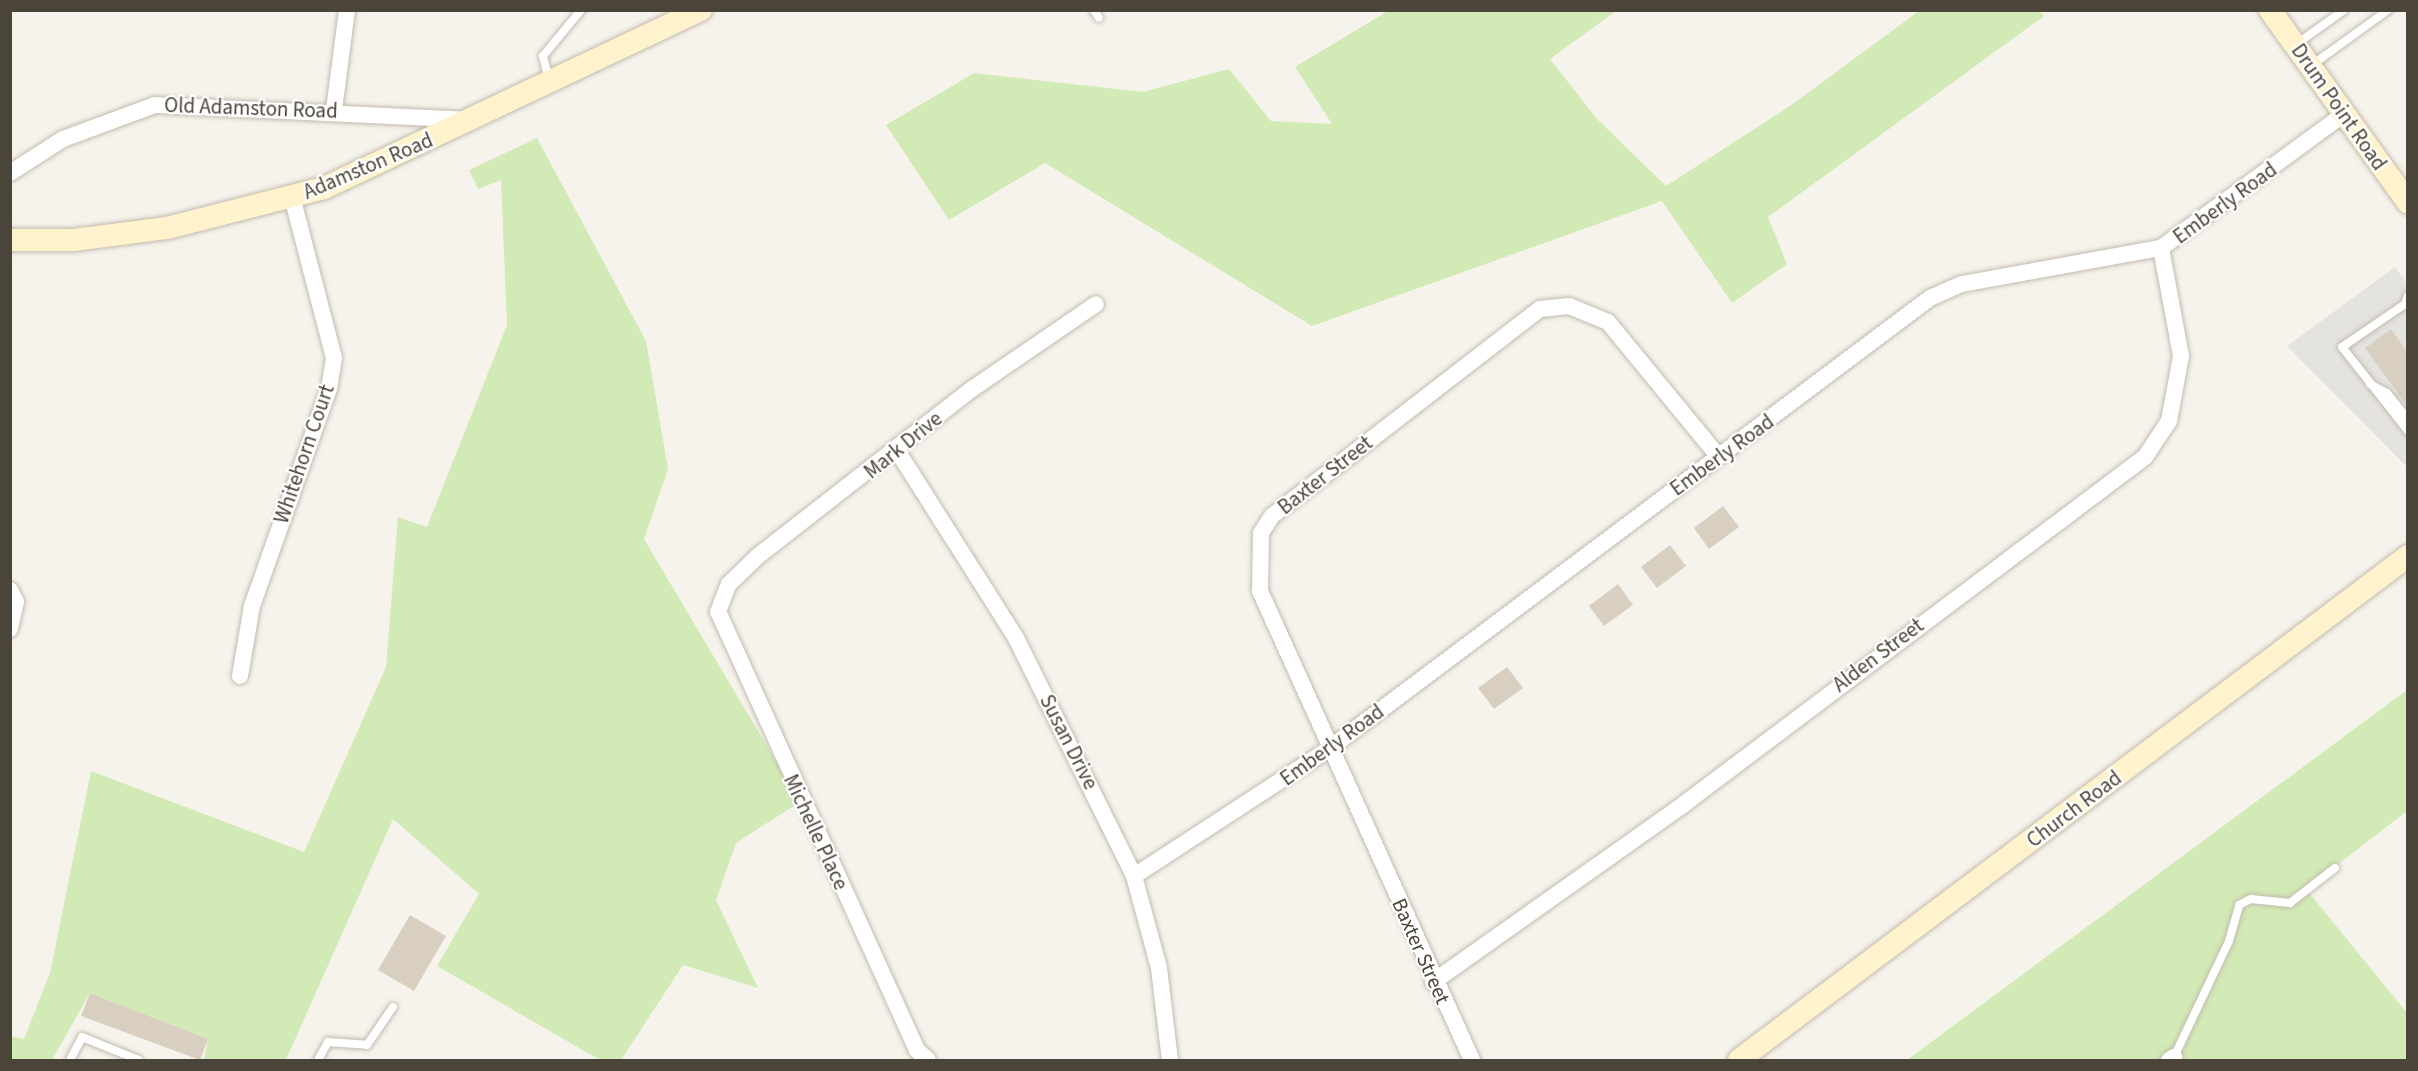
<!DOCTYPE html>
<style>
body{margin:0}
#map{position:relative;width:2418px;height:1071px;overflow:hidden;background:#f6f3ec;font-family:"Source Sans 3",sans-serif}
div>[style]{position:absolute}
.green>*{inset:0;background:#d2eab5}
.parking>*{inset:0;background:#e5e3e0}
.building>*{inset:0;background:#d8cfc1}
.roads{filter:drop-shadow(0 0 2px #c2bbae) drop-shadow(0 0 2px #c2bbae)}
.lane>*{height:8px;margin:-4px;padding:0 4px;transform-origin:4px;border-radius:4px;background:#fff}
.street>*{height:16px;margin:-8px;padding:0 8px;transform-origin:8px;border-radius:8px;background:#fff}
.secondary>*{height:22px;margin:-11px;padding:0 11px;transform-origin:11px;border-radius:11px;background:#fff3cd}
span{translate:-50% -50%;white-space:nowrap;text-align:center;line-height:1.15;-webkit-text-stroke:4.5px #fff;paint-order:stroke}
.street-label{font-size:21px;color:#4b4439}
.frame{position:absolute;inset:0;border:12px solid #4b4439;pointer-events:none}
</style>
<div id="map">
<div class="green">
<div style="clip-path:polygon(2039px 10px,2044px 16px,1768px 217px,1787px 264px,1732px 303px,1662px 201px,1312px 326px,1045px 163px,949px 220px,886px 125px,974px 73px,1143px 92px,1229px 69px,1271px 121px,1332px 124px,1295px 67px,1388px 11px,1616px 11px,1550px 59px,1597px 119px,1666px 186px,1790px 106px,1919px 11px)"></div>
<div style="clip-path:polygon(537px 138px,646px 341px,668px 469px,644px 539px,800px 802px,736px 843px,716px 900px,758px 988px,683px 965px,621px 1060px,600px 1060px,437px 966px,479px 894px,393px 819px,286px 1060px,204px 1060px,208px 1039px,90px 993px,52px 1060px,11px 1060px,11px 1036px,24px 1039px,50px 973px,91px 771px,304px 852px,386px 667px,398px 517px,427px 527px,507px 325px,501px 180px,478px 189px,469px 170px)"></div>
<div style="clip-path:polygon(2407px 690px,2407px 811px,2306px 889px,2407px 1013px,2407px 1060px,1907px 1060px)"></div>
</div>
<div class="parking">
<div style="clip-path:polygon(2395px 267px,2407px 284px,2407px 467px,2287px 346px)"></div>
</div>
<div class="building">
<div style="clip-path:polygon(2391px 329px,2408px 353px,2408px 407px,2365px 348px)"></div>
<div style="clip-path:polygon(1723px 506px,1739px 527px,1709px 549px,1694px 528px)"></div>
<div style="clip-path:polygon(1670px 545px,1686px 566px,1657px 588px,1641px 567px)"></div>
<div style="clip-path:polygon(1618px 584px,1633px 605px,1604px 626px,1589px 606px)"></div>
<div style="clip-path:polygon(1507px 667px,1523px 688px,1494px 709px,1478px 688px)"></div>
<div style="clip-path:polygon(410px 915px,446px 936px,414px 991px,378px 970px)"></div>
<div style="clip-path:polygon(90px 993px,208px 1039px,200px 1060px,81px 1016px)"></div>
</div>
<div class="roads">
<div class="lane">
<div style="left:1094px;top:10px;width:9px;rotate:58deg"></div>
<div style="left:2295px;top:45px;width:60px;rotate:-35.5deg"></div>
<div style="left:2312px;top:65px;width:94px;rotate:-35.9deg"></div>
<div style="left:549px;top:79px;width:24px;rotate:-105deg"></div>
<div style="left:543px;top:56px;width:60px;rotate:-50.4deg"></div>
<div style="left:2408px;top:296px;width:9px;rotate:111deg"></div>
<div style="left:2405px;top:304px;width:76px;rotate:145.7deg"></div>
<div style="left:2342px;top:347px;width:107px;rotate:51.8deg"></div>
<div style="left:2370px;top:384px;width:19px;rotate:28deg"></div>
<div style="left:2387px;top:393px;width:33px;rotate:51deg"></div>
<div style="left:2174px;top:1057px;width:128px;rotate:-64.6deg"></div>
<div style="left:2229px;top:941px;width:37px;rotate:-74deg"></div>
<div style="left:2239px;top:905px;width:13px;rotate:-27deg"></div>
<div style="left:2251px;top:899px;width:39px;rotate:6deg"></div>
<div style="left:2290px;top:903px;width:57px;rotate:-37.9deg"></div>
<div style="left:70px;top:1060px;width:26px;rotate:-62deg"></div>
<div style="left:82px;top:1037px;width:61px;rotate:22deg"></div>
<div style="left:318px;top:1060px;width:21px;rotate:-61deg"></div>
<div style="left:328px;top:1042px;width:39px;rotate:4deg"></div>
<div style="left:367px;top:1045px;width:46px;rotate:-55.6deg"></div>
</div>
<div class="street">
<div style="left:334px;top:110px;width:101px;rotate:-82.6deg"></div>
<div style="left:10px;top:173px;width:63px;rotate:-32.7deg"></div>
<div style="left:63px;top:139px;width:98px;rotate:-20.3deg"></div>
<div style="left:155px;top:105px;width:313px;rotate:2.7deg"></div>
<div style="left:898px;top:452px;width:220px;rotate:57.6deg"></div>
<div style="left:1016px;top:638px;width:266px;rotate:63.6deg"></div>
<div style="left:1134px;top:876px;width:95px;rotate:74.8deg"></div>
<div style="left:1159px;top:968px;width:93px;rotate:83.2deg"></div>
<div style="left:10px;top:590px;width:13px;rotate:63deg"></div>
<div style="left:16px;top:602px;width:28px;rotate:103deg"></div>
<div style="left:240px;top:676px;width:71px;rotate:-80.3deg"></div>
<div style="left:252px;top:606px;width:230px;rotate:-70.5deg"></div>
<div style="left:329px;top:389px;width:31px;rotate:-81deg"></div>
<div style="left:334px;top:358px;width:166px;rotate:-104.6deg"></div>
<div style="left:1134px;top:876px;width:234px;rotate:-33.1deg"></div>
<div style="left:1330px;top:748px;width:750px;rotate:-36.87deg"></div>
<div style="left:1930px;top:298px;width:35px;rotate:-24deg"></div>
<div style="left:1962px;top:284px;width:202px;rotate:-10.3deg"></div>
<div style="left:2161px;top:248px;width:225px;rotate:-36.2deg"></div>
<div style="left:1433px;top:982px;width:308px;rotate:-35.3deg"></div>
<div style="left:1684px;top:804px;width:577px;rotate:-36.97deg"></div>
<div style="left:2145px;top:457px;width:43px;rotate:-56.3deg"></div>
<div style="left:2169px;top:421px;width:66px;rotate:-79.5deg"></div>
<div style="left:2181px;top:356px;width:110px;rotate:-100.5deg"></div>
<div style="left:928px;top:1060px;width:15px;rotate:-138deg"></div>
<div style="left:917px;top:1050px;width:481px;rotate:-114.4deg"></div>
<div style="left:718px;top:612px;width:30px;rotate:-69deg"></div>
<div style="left:729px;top:584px;width:40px;rotate:-44deg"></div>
<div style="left:758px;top:556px;width:271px;rotate:-38deg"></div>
<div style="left:972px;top:389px;width:150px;rotate:-34.4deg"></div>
<div style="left:1472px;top:1060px;width:515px;rotate:-114.32deg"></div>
<div style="left:1260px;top:591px;width:58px;rotate:-89deg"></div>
<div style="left:1261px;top:533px;width:20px;rotate:-57deg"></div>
<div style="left:1272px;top:516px;width:339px;rotate:-37.7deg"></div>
<div style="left:1540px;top:309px;width:29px;rotate:-6deg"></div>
<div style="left:1569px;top:306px;width:42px;rotate:22.3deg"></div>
<div style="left:1608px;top:322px;width:173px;rotate:50.6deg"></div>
<div style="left:2169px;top:1060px;width:6px;rotate:-31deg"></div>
</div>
<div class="secondary">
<div style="left:2270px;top:10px;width:237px;rotate:54.4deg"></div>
<div style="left:10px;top:240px;width:64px"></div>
<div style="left:74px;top:240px;width:94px;rotate:-7.4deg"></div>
<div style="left:167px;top:228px;width:162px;rotate:-14.3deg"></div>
<div style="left:324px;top:188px;width:417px;rotate:-25.3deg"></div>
<div style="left:1739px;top:1060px;width:838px;rotate:-36.99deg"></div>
</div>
</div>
<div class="street-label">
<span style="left:2339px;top:107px;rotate:55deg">Drum Point Road</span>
<span style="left:251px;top:108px;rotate:2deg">Old Adamston Road</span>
<span style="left:368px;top:166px;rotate:-23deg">Adamston Road</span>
<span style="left:2225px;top:203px;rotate:-36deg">Emberly Road</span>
<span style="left:903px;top:445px;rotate:-39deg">Mark Drive</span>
<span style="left:304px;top:454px;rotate:-71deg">Whitehorn Court</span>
<span style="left:1722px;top:455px;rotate:-36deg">Emberly Road</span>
<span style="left:1325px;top:475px;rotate:-38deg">Baxter Street</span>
<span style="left:1878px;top:655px;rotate:-37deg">Alden Street</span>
<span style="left:1069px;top:742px;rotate:63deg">Susan Drive</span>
<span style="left:1332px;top:745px;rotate:-36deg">Emberly Road</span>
<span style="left:2074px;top:809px;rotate:-37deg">Church Road</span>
<span style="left:816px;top:832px;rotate:65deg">Michelle Place</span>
<span style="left:1421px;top:951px;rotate:66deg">Baxter Street</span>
</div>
<div class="frame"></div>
</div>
